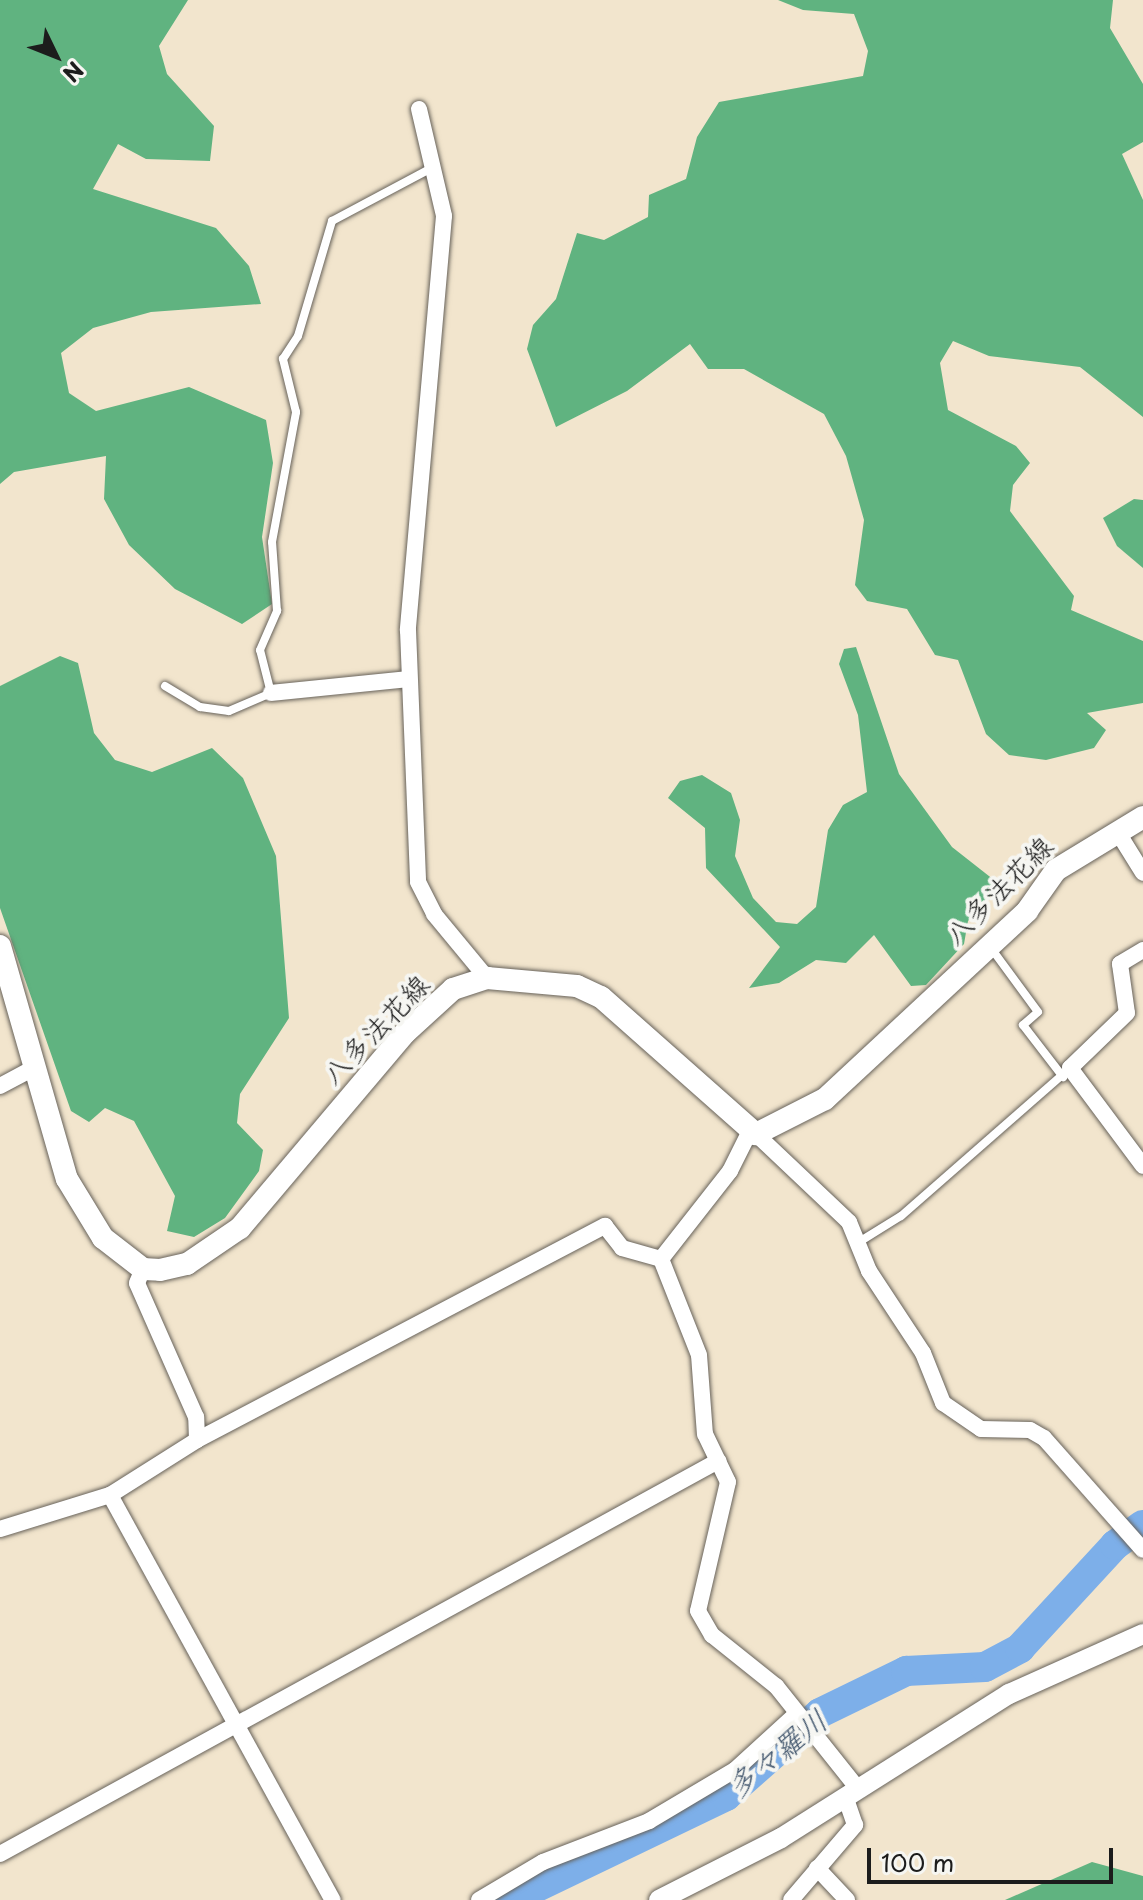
<!DOCTYPE html>
<meta charset="utf-8">
<style>
body{margin:0}
#map{position:relative;width:1143px;height:1900px;overflow:hidden;background:#f2e5cd;font-family:"Playpen Sans","Klee One",sans-serif}
div>[style]{position:absolute}
.forest>*{inset:0;background:#60b380}
.river>*{height:30px;margin:-15px;padding:0 15px;transform-origin:15px;border-radius:15px;background:#7dafe9}
.roads{filter:drop-shadow(0 0 2px #67625a) drop-shadow(0 0 2px #67625a)}
.service>*{height:8px;margin:-4px;padding:0 4px;transform-origin:4px;border-radius:4px;background:#fff}
.minor>*{height:16px;margin:-8px;padding:0 8px;transform-origin:8px;border-radius:8px;background:#fff}
.tertiary>*{height:20px;margin:-10px;padding:0 10px;transform-origin:10px;border-radius:10px;background:#fff}
.secondary>*{height:22px;margin:-11px;padding:0 11px;transform-origin:11px;border-radius:11px;background:#fff}
span{translate:-50% -50%;white-space:nowrap;text-align:center;line-height:1.15;-webkit-text-stroke:8px #f6f6f2;paint-order:stroke}
.street-label{font-size:28px;color:#1c1c1c}
.water-label{font-size:30px;color:#43576e;font-style:italic}
.north{position:absolute;left:16px;top:16px;width:80px;height:80px;-webkit-text-stroke:6px #f6f6f2;paint-order:stroke;rotate:133deg;font-size:22px;font-weight:700;line-height:32px;text-align:center;color:#1c1c1c}
.north::after{content:'';display:block;margin:auto;width:28px;height:36px;background:#1c1c1c;clip-path:polygon(50% 0,100% 100%,50% 72%,0 100%)}
.scale{position:absolute;left:867px;top:1848px;width:246px;height:36px;box-sizing:border-box;border:4px solid #1c1c1c;border-top:0;padding-left:10px;font-size:24px;line-height:28px;white-space:nowrap;color:#1c1c1c;-webkit-text-stroke:6px #f6f6f2;paint-order:stroke}
</style>
<div id="map">
<div class="forest">
<div style="clip-path:polygon(0 0,188px 0,159px 46px,167px 74px,214px 126px,210px 161px,146px 159px,118px 144px,93px 189px,216px 228px,249px 266px,261px 304px,151px 312px,93px 328px,61px 353px,69px 393px,96px 411px,189px 387px,266px 420px,273px 463px,262px 537px,272px 604px,242px 624px,175px 589px,129px 545px,104px 499px,106px 456px,14px 472px,0 484px)"></div>
<div style="clip-path:polygon(778px 0,1113px 0,1110px 28px,1143px 84px,1143px 142px,1122px 154px,1143px 200px,1143px 417px,1080px 367px,989px 356px,953px 341px,940px 363px,948px 410px,1016px 446px,1030px 463px,1013px 485px,1010px 511px,1074px 596px,1071px 610px,1143px 641px,1143px 703px,1087px 713px,1106px 730px,1094px 748px,1046px 760px,1009px 755px,986px 734px,958px 660px,935px 655px,907px 609px,867px 601px,855px 585px,864px 520px,846px 456px,824px 414px,744px 369px,708px 369px,690px 344px,627px 391px,556px 427px,527px 349px,533px 325px,556px 299px,577px 233px,604px 240px,648px 217px,649px 195px,686px 179px,697px 137px,719px 102px,863px 76px,868px 51px,854px 14px,803px 10px)"></div>
<div style="clip-path:polygon(1134px 499px,1143px 500px,1143px 568px,1117px 546px,1103px 518px)"></div>
<div style="clip-path:polygon(856px 647px,899px 774px,952px 847px,994px 880px,990px 896px,968px 921px,964px 944px,926px 985px,911px 986px,874px 935px,846px 963px,816px 960px,779px 983px,749px 988px,780px 947px,706px 868px,705px 828px,668px 798px,680px 781px,702px 775px,731px 793px,740px 820px,735px 856px,753px 898px,776px 922px,797px 924px,816px 907px,828px 830px,843px 805px,867px 792px,858px 715px,839px 664px,844px 649px)"></div>
<div style="clip-path:polygon(60px 656px,78px 663px,94px 733px,115px 760px,152px 772px,212px 748px,243px 778px,276px 856px,289px 1018px,240px 1094px,237px 1123px,263px 1150px,259px 1171px,225px 1218px,194px 1237px,167px 1231px,175px 1196px,134px 1121px,105px 1108px,89px 1122px,71px 1111px,0 908px,0 686px)"></div>
<div style="clip-path:polygon(1092px 1862px,1143px 1876px,1143px 1900px,1005px 1900px)"></div>
</div>
<div class="river">
<div style="left:510px;top:1900px;width:240px;rotate:-25.7deg"></div>
<div style="left:726px;top:1796px;width:125px;rotate:-41.4deg"></div>
<div style="left:820px;top:1713px;width:96px;rotate:-26deg"></div>
<div style="left:906px;top:1671px;width:79px;rotate:-2.9deg"></div>
<div style="left:985px;top:1667px;width:40px;rotate:-28deg"></div>
<div style="left:1020px;top:1648px;width:140px;rotate:-47.3deg"></div>
<div style="left:1115px;top:1545px;width:34px;rotate:-36deg"></div>
</div>
<div class="roads">
<div class="service">
<div style="left:165px;top:686px;width:41px;rotate:31deg"></div>
<div style="left:200px;top:707px;width:29px;rotate:8deg"></div>
<div style="left:229px;top:711px;width:46px;rotate:-23.2deg"></div>
<div style="left:271px;top:693px;width:44px;rotate:-104.3deg"></div>
<div style="left:260px;top:650px;width:43px;rotate:-66.4deg"></div>
<div style="left:277px;top:611px;width:69px;rotate:-94.1deg"></div>
<div style="left:272px;top:542px;width:132px;rotate:-79.5deg"></div>
<div style="left:296px;top:412px;width:55px;rotate:-103.8deg"></div>
<div style="left:283px;top:359px;width:27px;rotate:-57deg"></div>
<div style="left:298px;top:336px;width:120px;rotate:-73.5deg"></div>
<div style="left:332px;top:221px;width:111px;rotate:-28deg"></div>
<div style="left:991px;top:948px;width:79px;rotate:53.7deg"></div>
<div style="left:1038px;top:1012px;width:20px;rotate:139deg"></div>
<div style="left:1023px;top:1025px;width:66px;rotate:52.4deg"></div>
<div style="left:859px;top:1242px;width:49px;rotate:-31.8deg"></div>
<div style="left:901px;top:1216px;width:225px;rotate:-41.2deg"></div>
</div>
<div class="minor">
<div style="left:419px;top:109px;width:110px;rotate:76.8deg"></div>
<div style="left:444px;top:216px;width:416px;rotate:95deg"></div>
<div style="left:408px;top:630px;width:252px;rotate:87.7deg"></div>
<div style="left:418px;top:882px;width:36px;rotate:63deg"></div>
<div style="left:434px;top:914px;width:83px;rotate:50.4deg"></div>
<div style="left:271px;top:693px;width:138px;rotate:-5.8deg"></div>
<div style="left:1117px;top:831px;width:49px;rotate:58.2deg"></div>
<div style="left:1143px;top:950px;width:27px;rotate:149deg"></div>
<div style="left:1120px;top:964px;width:49px;rotate:81.9deg"></div>
<div style="left:1127px;top:1013px;width:79px;rotate:136deg"></div>
<div style="left:1070px;top:1068px;width:122px;rotate:53.3deg"></div>
<div style="left:0;top:1086px;width:38px;rotate:-28deg"></div>
<div style="left:756px;top:1134px;width:128px;rotate:43.4deg"></div>
<div style="left:849px;top:1222px;width:53px;rotate:67.8deg"></div>
<div style="left:869px;top:1271px;width:98px;rotate:56.6deg"></div>
<div style="left:923px;top:1353px;width:54px;rotate:68.2deg"></div>
<div style="left:943px;top:1403px;width:46px;rotate:34.4deg"></div>
<div style="left:981px;top:1429px;width:49px;rotate:1.2deg"></div>
<div style="left:1030px;top:1430px;width:16px;rotate:30deg"></div>
<div style="left:1044px;top:1438px;width:149px;rotate:48.5deg"></div>
<div style="left:661px;top:1259px;width:103px;rotate:68.4deg"></div>
<div style="left:699px;top:1355px;width:79px;rotate:85.7deg"></div>
<div style="left:705px;top:1434px;width:53px;rotate:64.4deg"></div>
<div style="left:728px;top:1482px;width:132px;rotate:103.1deg"></div>
<div style="left:698px;top:1611px;width:28px;rotate:60deg"></div>
<div style="left:712px;top:1635px;width:82px;rotate:38.6deg"></div>
<div style="left:776px;top:1686px;width:133px;rotate:51.4deg"></div>
<div style="left:197px;top:1440px;width:461px;rotate:-27.7deg"></div>
<div style="left:605px;top:1226px;width:28px;rotate:52deg"></div>
<div style="left:622px;top:1248px;width:41px;rotate:15.8deg"></div>
<div style="left:661px;top:1259px;width:112px;rotate:-51.9deg"></div>
<div style="left:730px;top:1171px;width:42px;rotate:-63.4deg"></div>
<div style="left:110px;top:1495px;width:462px;rotate:61.2deg"></div>
<div style="left:0;top:1529px;width:115px;rotate:-17.2deg"></div>
<div style="left:110px;top:1495px;width:103px;rotate:-32.3deg"></div>
<div style="left:197px;top:1440px;width:23px;rotate:-92deg"></div>
<div style="left:196px;top:1417px;width:146px;rotate:-113.8deg"></div>
<div style="left:137px;top:1283px;width:15px;rotate:-67deg"></div>
<div style="left:0;top:1854px;width:819px;rotate:-28.69deg"></div>
<div style="left:817px;top:1868px;width:44px;rotate:46.8deg"></div>
<div style="left:479px;top:1900px;width:74px;rotate:-30.7deg"></div>
<div style="left:543px;top:1862px;width:114px;rotate:-21.1deg"></div>
<div style="left:649px;top:1821px;width:100px;rotate:-30.7deg"></div>
<div style="left:735px;top:1770px;width:81px;rotate:-42.5deg"></div>
<div style="left:791px;top:1900px;width:99px;rotate:-49.5deg"></div>
<div style="left:855px;top:1825px;width:28px;rotate:-109deg"></div>
</div>
<div class="tertiary">
<div style="left:659px;top:1900px;width:137px;rotate:-26.9deg"></div>
<div style="left:781px;top:1838px;width:270px;rotate:-32.3deg"></div>
<div style="left:1009px;top:1694px;width:147px;rotate:-24.1deg"></div>
</div>
<div class="secondary">
<div style="left:0;top:946px;width:242px;rotate:74deg"></div>
<div style="left:67px;top:1179px;width:69px;rotate:58.6deg"></div>
<div style="left:103px;top:1238px;width:51px;rotate:37.8deg"></div>
<div style="left:143px;top:1269px;width:17px;rotate:3deg"></div>
<div style="left:160px;top:1270px;width:28px;rotate:-13deg"></div>
<div style="left:187px;top:1264px;width:64px;rotate:-34.2deg"></div>
<div style="left:240px;top:1228px;width:255px;rotate:-49.8deg"></div>
<div style="left:405px;top:1033px;width:65px;rotate:-42.5deg"></div>
<div style="left:453px;top:989px;width:36px;rotate:-18deg"></div>
<div style="left:487px;top:978px;width:90px;rotate:5.1deg"></div>
<div style="left:577px;top:986px;width:26px;rotate:25deg"></div>
<div style="left:601px;top:997px;width:207px;rotate:41.5deg"></div>
<div style="left:756px;top:1134px;width:77px;rotate:-26.9deg"></div>
<div style="left:825px;top:1099px;width:276px;rotate:-42.9deg"></div>
<div style="left:1027px;top:911px;width:50px;rotate:-54.7deg"></div>
<div style="left:1056px;top:870px;width:102px;rotate:-31.3deg"></div>
</div>
</div>
<div class="street-label">
<span style="left:998px;top:890px;rotate:-45deg">八多法花線</span>
<span style="left:375px;top:1029px;rotate:-46deg">八多法花線</span>
</div>
<div class="water-label">
<span style="left:776px;top:1753px;rotate:-39deg">多々羅川</span>
</div>
<div class="north">N</div>
<div class="scale">100 m</div>
</div>
